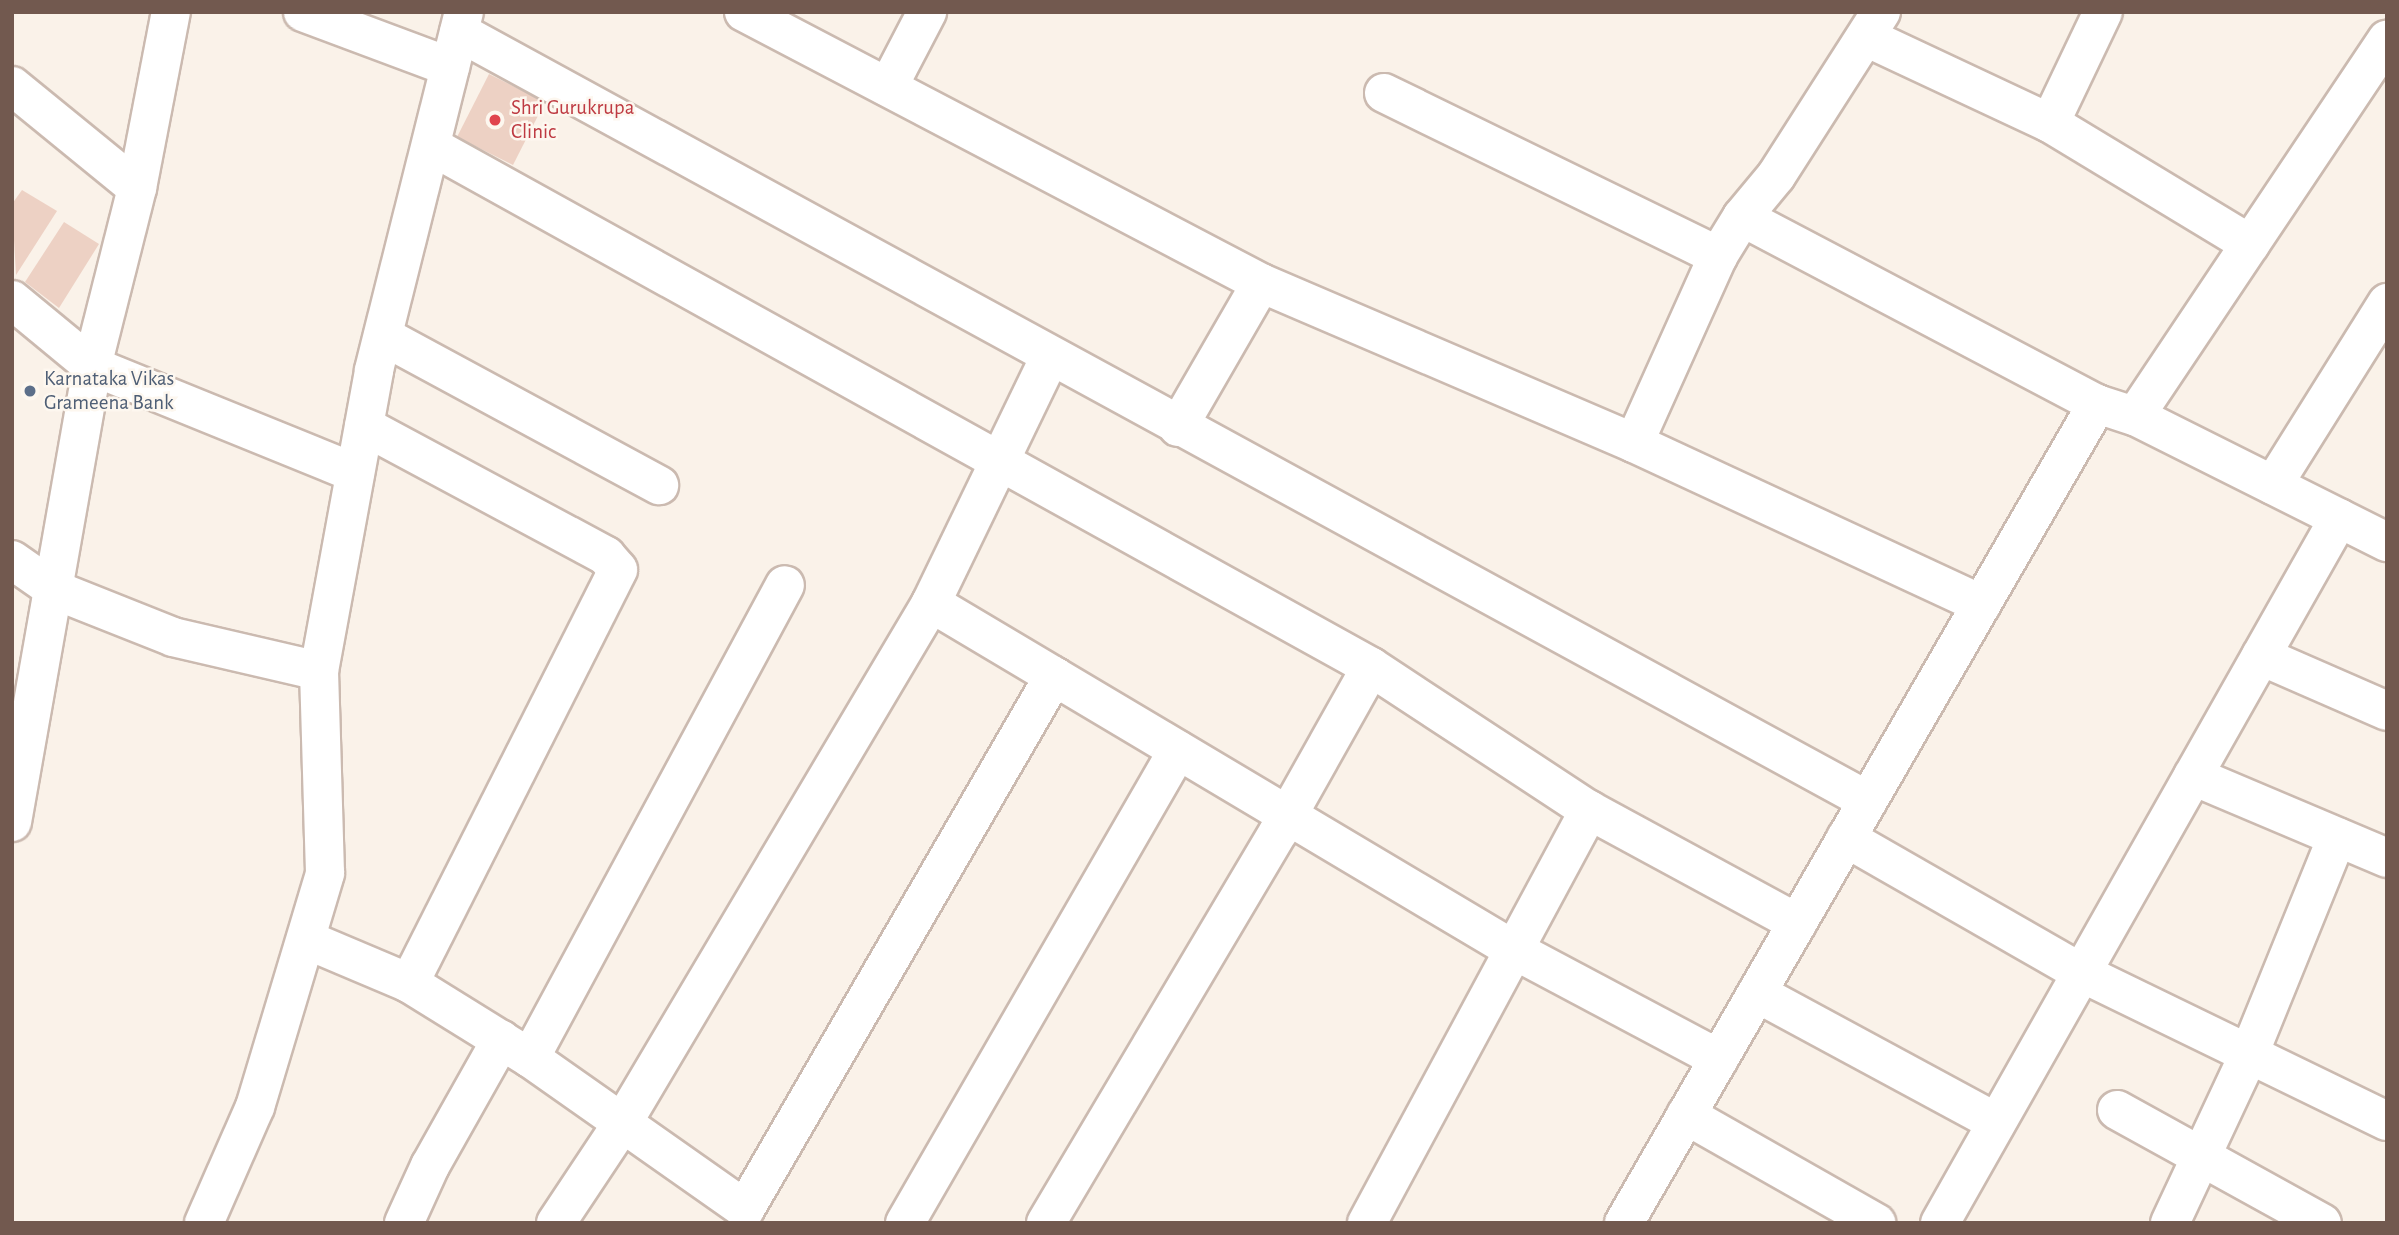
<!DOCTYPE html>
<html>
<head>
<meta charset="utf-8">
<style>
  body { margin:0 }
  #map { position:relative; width:2399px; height:1235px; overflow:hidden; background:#faf2e9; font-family:"Alegreya Sans",sans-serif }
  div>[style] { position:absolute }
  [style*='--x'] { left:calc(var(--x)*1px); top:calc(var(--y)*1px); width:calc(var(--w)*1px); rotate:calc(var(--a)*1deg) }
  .building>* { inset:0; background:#edd1c4 }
  .roads { filter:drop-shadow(2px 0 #cbbab0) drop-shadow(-2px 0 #cbbab0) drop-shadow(0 2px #cbbab0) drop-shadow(0 -2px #cbbab0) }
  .minor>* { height:38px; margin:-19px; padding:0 19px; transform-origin:19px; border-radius:19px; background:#fff }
  .dots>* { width:19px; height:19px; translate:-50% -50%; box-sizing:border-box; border:4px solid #fdf7ef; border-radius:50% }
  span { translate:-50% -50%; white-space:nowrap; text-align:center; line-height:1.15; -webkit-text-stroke:5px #fdf7ef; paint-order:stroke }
  .health-label { font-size:21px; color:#be3a42 }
  .left { translate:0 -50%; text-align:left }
  .service-label { font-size:21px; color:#4e5e75 }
  .frame { position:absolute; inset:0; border:14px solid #72594f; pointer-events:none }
</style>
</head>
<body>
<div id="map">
  <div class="building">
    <i style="clip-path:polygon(489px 74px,545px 102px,513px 165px,457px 137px)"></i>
    <i style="clip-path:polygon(22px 190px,57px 211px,16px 275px,12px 204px)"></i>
    <i style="clip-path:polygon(64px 222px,99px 244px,59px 308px,25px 282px)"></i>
  </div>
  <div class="roads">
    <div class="minor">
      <i style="--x:303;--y:12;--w:157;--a:20.5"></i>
      <i style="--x:744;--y:12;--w:584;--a:27.66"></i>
      <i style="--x:459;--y:32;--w:1605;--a:28.62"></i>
      <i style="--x:1866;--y:37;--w:203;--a:25.1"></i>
      <i style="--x:2050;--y:123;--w:234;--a:31.2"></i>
      <i style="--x:12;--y:86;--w:161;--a:39.2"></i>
      <i style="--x:888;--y:87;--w:85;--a:-62.5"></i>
      <i style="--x:1384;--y:93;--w:372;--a:26"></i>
      <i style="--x:2050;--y:123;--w:123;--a:-64.5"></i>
      <i style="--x:433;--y:147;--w:1072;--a:29"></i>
      <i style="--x:1371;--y:667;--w:261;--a:33.3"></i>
      <i style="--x:1589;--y:810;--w:237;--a:28.5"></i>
      <i style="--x:1742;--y:217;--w:53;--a:-50.3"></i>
      <i style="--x:1776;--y:176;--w:195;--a:-57.4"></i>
      <i style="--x:12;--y:300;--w:104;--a:39.5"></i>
      <i style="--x:92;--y:366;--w:284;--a:22.1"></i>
      <i style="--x:383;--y:336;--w:314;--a:28.4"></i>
      <i style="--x:2135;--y:416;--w:453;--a:-56.2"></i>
      <i style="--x:364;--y:426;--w:275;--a:28.2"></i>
      <i style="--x:606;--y:556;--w:18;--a:49"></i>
      <i style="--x:618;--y:570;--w:463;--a:116.8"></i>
      <i style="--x:1178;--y:427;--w:166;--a:-60"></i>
      <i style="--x:1261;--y:283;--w:406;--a:23.2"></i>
      <i style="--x:1634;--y:443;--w:383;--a:24.9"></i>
      <i style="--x:1634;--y:443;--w:205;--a:-65.8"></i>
      <i style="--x:1718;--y:256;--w:46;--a:-58.4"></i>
      <i style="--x:1742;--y:217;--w:401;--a:27.8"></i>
      <i style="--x:2273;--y:485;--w:215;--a:-57.9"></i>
      <i style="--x:12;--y:560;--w:52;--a:34.9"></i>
      <i style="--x:55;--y:590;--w:127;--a:21.7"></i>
      <i style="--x:173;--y:637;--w:150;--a:13.1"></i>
      <i style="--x:931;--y:603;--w:678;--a:30.76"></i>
      <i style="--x:1514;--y:950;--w:232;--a:28"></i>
      <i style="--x:2261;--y:656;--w:137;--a:23.6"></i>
      <i style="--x:2193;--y:776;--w:211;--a:22.9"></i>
      <i style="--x:12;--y:822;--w:463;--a:-80"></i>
      <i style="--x:92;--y:366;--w:184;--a:-75.8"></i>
      <i style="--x:137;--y:188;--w:179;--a:-79.1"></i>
      <i style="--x:1846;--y:838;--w:272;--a:29.8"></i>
      <i style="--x:2082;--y:973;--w:339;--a:25.9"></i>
      <i style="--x:307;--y:940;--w:111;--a:22.9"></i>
      <i style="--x:409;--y:983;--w:142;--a:31.8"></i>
      <i style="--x:530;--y:1058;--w:263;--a:35.1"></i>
      <i style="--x:745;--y:1209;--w:616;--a:-59.9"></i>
      <i style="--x:1757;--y:993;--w:272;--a:28.4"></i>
      <i style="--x:530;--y:1058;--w:537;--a:-61.67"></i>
      <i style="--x:2117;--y:1110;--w:234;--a:28.9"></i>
      <i style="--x:1686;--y:1115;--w:219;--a:29.6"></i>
      <i style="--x:204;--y:1223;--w:127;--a:-66.3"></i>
      <i style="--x:255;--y:1107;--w:244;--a:-73.3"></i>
      <i style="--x:325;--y:873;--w:202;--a:-91.7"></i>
      <i style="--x:319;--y:671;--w:306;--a:-79.6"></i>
      <i style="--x:374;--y:370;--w:369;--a:-75.9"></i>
      <i style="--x:404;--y:1223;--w:63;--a:-65.5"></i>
      <i style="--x:430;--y:1166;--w:145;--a:-60.6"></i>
      <i style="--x:556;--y:1223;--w:121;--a:-56.4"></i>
      <i style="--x:623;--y:1122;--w:604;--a:-59.31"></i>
      <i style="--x:931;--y:603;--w:273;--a:-64.2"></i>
      <i style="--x:905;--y:1223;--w:546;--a:-60.01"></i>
      <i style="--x:1046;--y:1223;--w:456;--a:-59.3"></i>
      <i style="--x:1279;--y:831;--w:188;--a:-60.7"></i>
      <i style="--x:1367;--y:1223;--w:469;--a:-61.7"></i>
      <i style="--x:1624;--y:1223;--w:946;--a:-59.99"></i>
      <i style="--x:2097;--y:404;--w:40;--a:18"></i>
      <i style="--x:2135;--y:416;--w:282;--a:26.6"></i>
      <i style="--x:1940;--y:1223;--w:810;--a:-60.49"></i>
      <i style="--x:2170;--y:1223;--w:187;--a:-64.9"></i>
      <i style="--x:2249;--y:1054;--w:234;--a:-67.9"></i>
    </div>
  </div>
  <div class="dots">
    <i style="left:495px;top:120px;background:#e0444e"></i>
    <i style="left:30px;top:391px;background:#5c6f8a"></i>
  </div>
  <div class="health-label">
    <span class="left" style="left:511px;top:120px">Shri Gurukrupa<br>Clinic</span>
  </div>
  <div class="service-label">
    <span class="left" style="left:44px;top:391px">Karnataka Vikas<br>Grameena Bank</span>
  </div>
  <div class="frame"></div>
</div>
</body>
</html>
